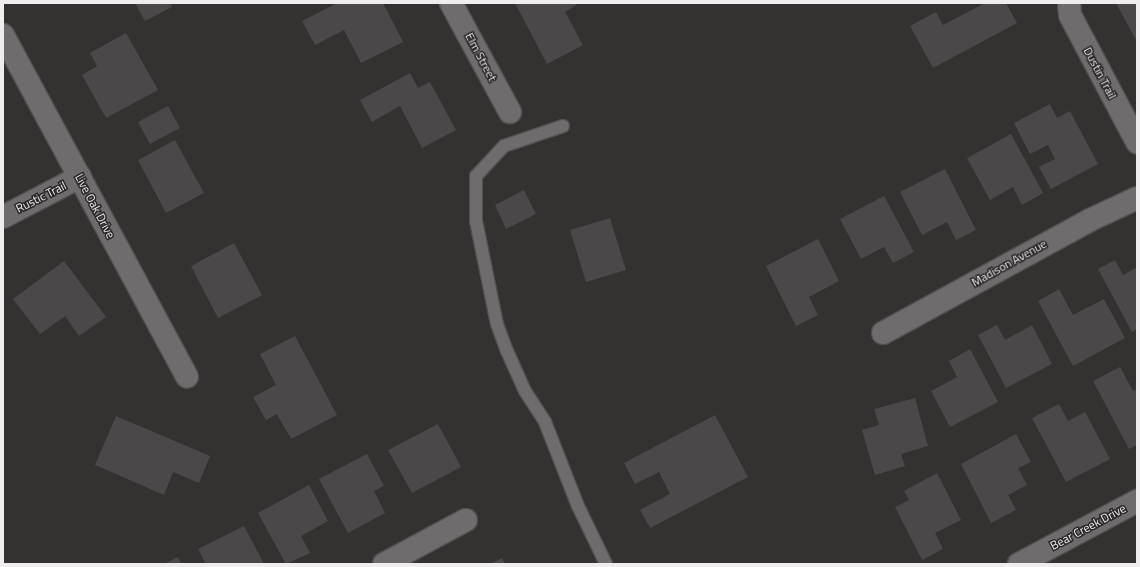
<!DOCTYPE html>
<html>
<head>
<meta charset="utf-8">
<style>
  body { margin:0 }
  #map { position:relative; width:1140px; height:567px; overflow:hidden; background:#343131; font-family:"Titillium Web",sans-serif }
  div>[style] { position:absolute }
  [style*='--x'] { left:calc(var(--x)*1px); top:calc(var(--y)*1px); width:calc(var(--w)*1px); rotate:calc(var(--a)*1deg) }
  .building>* { inset:0; background:#4b4849 }
  .roads { filter:drop-shadow(1px 0 #535050) drop-shadow(-1px 0 #535050) drop-shadow(0 1px #535050) drop-shadow(0 -1px #535050) }
  .service>* { height:12px; margin:-6px; padding:0 6px; transform-origin:6px; border-radius:6px; background:#706c6d }
  .minor>* { height:22px; margin:-11px; padding:0 11px; transform-origin:11px; border-radius:11px; background:#706c6d }
  span { translate:-50% -50%; white-space:nowrap; text-align:center; line-height:1.15; -webkit-text-stroke:3px #2a2728; paint-order:stroke }
  .street-label { font-size:12px; color:#f0edee }
  .frame { position:absolute; inset:0; border:4px solid #f0edee; pointer-events:none }
</style>
</head>
<body>
<div id="map">
  <div class="building">
    <i style="clip-path:polygon(135px 3px,170px 3px,172px 7px,145px 21px)"></i>
    <i style="clip-path:polygon(337px 3px,383px 3px,403px 42px,361px 63px,344px 30px,315px 45px,302px 21px)"></i>
    <i style="clip-path:polygon(515px 3px,575px 3px,576px 5px,565px 12px,583px 45px,547px 64px)"></i>
    <i style="clip-path:polygon(985px 3px,1006px 3px,1017px 23px,933px 68px,910px 26px,936px 12px,943px 25px)"></i>
    <i style="clip-path:polygon(1116px 3px,1137px 3px,1137px 42px)"></i>
    <i style="clip-path:polygon(126px 33px,158px 90px,106px 118px,82px 75px,97px 66px,90px 53px)"></i>
    <i style="clip-path:polygon(410px 73px,418px 88px,430px 82px,456px 130px,422px 148px,400px 106px,372px 122px,360px 100px)"></i>
    <i style="clip-path:polygon(1050px 104px,1057px 118px,1070px 111px,1098px 164px,1051px 189px,1039px 167px,1055px 159px,1048px 145px,1030px 154px,1014px 123px)"></i>
    <i style="clip-path:polygon(168px 106px,180px 128px,150px 144px,138px 122px)"></i>
    <i style="clip-path:polygon(1011px 134px,1043px 193px,1022px 205px,1013px 187px,990px 200px,967px 158px)"></i>
    <i style="clip-path:polygon(175px 140px,204px 193px,166px 213px,138px 160px)"></i>
    <i style="clip-path:polygon(945px 169px,976px 230px,956px 240px,947px 222px,922px 235px,900px 192px)"></i>
    <i style="clip-path:polygon(524px 190px,536px 214px,506px 229px,495px 205px)"></i>
    <i style="clip-path:polygon(884px 196px,914px 252px,893px 263px,884px 247px,861px 259px,840px 219px)"></i>
    <i style="clip-path:polygon(610px 218px,626px 270px,586px 282px,570px 230px)"></i>
    <i style="clip-path:polygon(818px 239px,839px 281px,809px 297px,818px 315px,796px 326px,766px 266px)"></i>
    <i style="clip-path:polygon(234px 243px,262px 295px,218px 318px,191px 266px)"></i>
    <i style="clip-path:polygon(1115px 260px,1123px 275px,1137px 267px,1137px 329px,1132px 332px,1098px 269px)"></i>
    <i style="clip-path:polygon(64px 261px,106px 317px,79px 336px,65px 316px,40px 334px,13px 299px)"></i>
    <i style="clip-path:polygon(1059px 289px,1073px 315px,1104px 299px,1125px 338px,1073px 366px,1038px 301px)"></i>
    <i style="clip-path:polygon(997px 325px,1005px 340px,1032px 325px,1052px 364px,1006px 388px,978px 335px)"></i>
    <i style="clip-path:polygon(295px 336px,337px 415px,291px 439px,277px 414px,266px 420px,253px 397px,276px 385px,260px 354px)"></i>
    <i style="clip-path:polygon(970px 349px,998px 402px,950px 427px,931px 391px,957px 377px,949px 361px)"></i>
    <i style="clip-path:polygon(1120px 367px,1133px 391px,1137px 389px,1137px 445px,1129px 449px,1093px 381px)"></i>
    <i style="clip-path:polygon(915px 398px,928px 446px,901px 454px,905px 466px,875px 475px,862px 430px,879px 425px,874px 409px)"></i>
    <i style="clip-path:polygon(1059px 404px,1068px 421px,1085px 412px,1110px 459px,1066px 482px,1032px 418px)"></i>
    <i style="clip-path:polygon(715px 415px,748px 477px,650px 528px,640px 510px,670px 494px,659px 472px,635px 484px,624px 463px)"></i>
    <i style="clip-path:polygon(116px 416px,210px 456px,199px 483px,173px 472px,164px 495px,95px 465px)"></i>
    <i style="clip-path:polygon(438px 424px,461px 467px,412px 493px,388px 450px)"></i>
    <i style="clip-path:polygon(1016px 434px,1031px 462px,1018px 468px,1027px 485px,1008px 495px,1016px 510px,991px 523px,961px 464px)"></i>
    <i style="clip-path:polygon(367px 454px,384px 486px,374px 491px,385px 513px,348px 533px,319px 479px)"></i>
    <i style="clip-path:polygon(937px 473px,961px 520px,935px 533px,943px 549px,922px 560px,895px 507px,909px 500px,904px 491px)"></i>
    <i style="clip-path:polygon(309px 485px,328px 521px,301px 536px,310px 553px,286px 564px,258px 513px)"></i>
    <i style="clip-path:polygon(244px 526px,264px 564px,206px 564px,198px 549px)"></i>
    <i style="clip-path:polygon(178px 557px,181px 564px,164px 564px)"></i>
    <i style="clip-path:polygon(502px 558px,505px 564px,490px 564px)"></i>
  </div>
  <div class="roads">
    <div class="service">
      <i style="--x:563;--y:126;--w:62;--a:161.3"></i>
      <i style="--x:504;--y:146;--w:41;--a:133"></i>
      <i style="--x:476;--y:176;--w:45;--a:90"></i>
      <i style="--x:476;--y:221;--w:105;--a:78.5"></i>
      <i style="--x:497;--y:324;--w:29;--a:70"></i>
      <i style="--x:507;--y:351;--w:44;--a:65.8"></i>
      <i style="--x:525;--y:391;--w:37;--a:57"></i>
      <i style="--x:545;--y:422;--w:90;--a:68.6"></i>
      <i style="--x:578;--y:506;--w:64;--a:64.2"></i>
    </div>
    <div class="minor">
      <i style="--x:451;--y:3;--w:124;--a:61.6"></i>
      <i style="--x:1069;--y:3;--w:12;--a:85"></i>
      <i style="--x:1070;--y:15;--w:144;--a:62.2"></i>
      <i style="--x:3;--y:35;--w:388;--a:61.7"></i>
      <i style="--x:3;--y:217;--w:87;--a:-27.5"></i>
      <i style="--x:883;--y:333;--w:236;--a:-28.6"></i>
      <i style="--x:1090;--y:220;--w:52;--a:-25.1"></i>
      <i style="--x:384;--y:564;--w:93;--a:-28.2"></i>
      <i style="--x:1019;--y:564;--w:134;--a:-28.1"></i>
    </div>
  </div>
  <div class="street-label">
    <span style="left:481px;top:57px;rotate:62deg">Elm Street</span>
    <span style="left:1100px;top:73px;rotate:62deg">Dustin Trail</span>
    <span style="left:41px;top:197px;rotate:-27deg">Rustic Trail</span>
    <span style="left:95px;top:206px;rotate:62deg">Live Oak Drive</span>
    <span style="left:1009px;top:263px;rotate:-29deg">Madison Avenue</span>
    <span style="left:1088px;top:527px;rotate:-28deg">Bear Creek Drive</span>
  </div>
  <div class="frame"></div>
</div>
</body>
</html>
